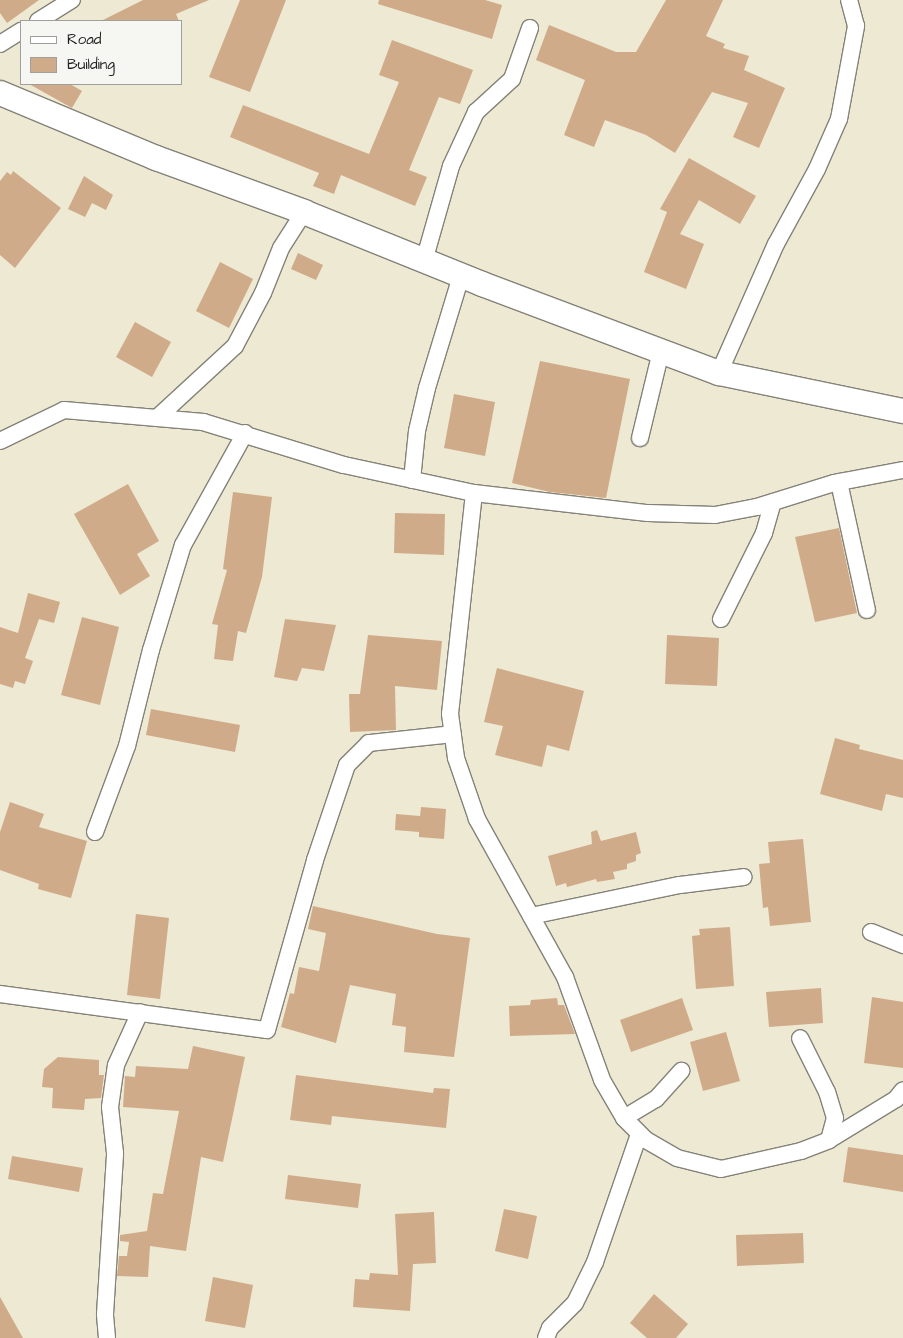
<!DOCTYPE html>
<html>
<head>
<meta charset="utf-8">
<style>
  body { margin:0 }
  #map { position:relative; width:903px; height:1338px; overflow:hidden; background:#ede9d3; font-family:"Architects Daughter",sans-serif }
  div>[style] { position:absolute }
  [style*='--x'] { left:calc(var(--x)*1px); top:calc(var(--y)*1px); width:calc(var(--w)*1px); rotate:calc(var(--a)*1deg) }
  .building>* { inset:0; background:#d0ab89 }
  .roads { filter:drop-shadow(1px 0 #848278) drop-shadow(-1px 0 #848278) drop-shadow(0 1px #848278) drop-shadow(0 -1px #848278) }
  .street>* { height:16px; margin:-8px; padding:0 8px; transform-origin:8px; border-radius:8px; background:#fff }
  .secondary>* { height:24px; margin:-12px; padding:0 12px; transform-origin:12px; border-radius:12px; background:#fff }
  span { translate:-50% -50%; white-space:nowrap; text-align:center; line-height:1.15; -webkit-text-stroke:4px #f6f6f2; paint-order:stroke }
  .legend { position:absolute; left:20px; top:20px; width:162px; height:65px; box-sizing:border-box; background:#f6f6f2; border:1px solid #9f9f9c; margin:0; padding:6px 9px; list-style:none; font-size:15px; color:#1c1c1c }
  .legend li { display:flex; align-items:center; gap:10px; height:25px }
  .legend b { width:25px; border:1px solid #9f9f9c }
</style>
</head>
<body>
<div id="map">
  <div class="building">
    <i style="clip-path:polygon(0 0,39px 0,7px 23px,0 13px)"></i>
    <i style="clip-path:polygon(143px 0,209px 0,176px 14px,179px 21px,101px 21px)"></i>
    <i style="clip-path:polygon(240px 0,286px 0,250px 92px,209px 77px)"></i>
    <i style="clip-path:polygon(379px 0,485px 0,502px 5px,492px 39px,378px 4px)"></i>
    <i style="clip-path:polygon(666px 0,723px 0,706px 36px,725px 44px,723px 48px,749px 56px,744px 70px,785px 88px,759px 148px,733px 137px,748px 103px,712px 92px,675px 153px,646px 135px,605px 120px,594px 147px,564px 135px,585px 80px,536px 60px,549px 25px,616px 52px,636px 52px)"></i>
    <i style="clip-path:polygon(392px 40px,473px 70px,460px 104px,439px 97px,409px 170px,427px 177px,415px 206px,341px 175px,334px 194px,313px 186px,319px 173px,230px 137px,243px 105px,369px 154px,399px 82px,379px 75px)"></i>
    <i style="clip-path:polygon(29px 84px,70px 84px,82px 91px,72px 108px)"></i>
    <i style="clip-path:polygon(689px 158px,756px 196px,740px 224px,699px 200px,680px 234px,704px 244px,686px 289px,644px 272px,667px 212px,660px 209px)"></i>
    <i style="clip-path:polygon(13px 171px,61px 208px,15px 268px,0 255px,0 181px,7px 172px,11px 175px)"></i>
    <i style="clip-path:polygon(84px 176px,113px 195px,106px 210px,92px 203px,85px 217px,68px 209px)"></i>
    <i style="clip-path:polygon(298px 253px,323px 265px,316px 280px,291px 269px)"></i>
    <i style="clip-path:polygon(220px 262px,253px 279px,229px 328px,196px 311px)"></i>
    <i style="clip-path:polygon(135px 322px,171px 342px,152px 377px,116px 357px)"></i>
    <i style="clip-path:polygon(540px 361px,630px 379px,606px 498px,550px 492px,512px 483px)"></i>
    <i style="clip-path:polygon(454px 394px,495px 402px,485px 456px,444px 448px)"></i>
    <i style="clip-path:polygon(128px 484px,159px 541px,137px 554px,150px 576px,120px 595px,74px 514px)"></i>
    <i style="clip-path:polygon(233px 492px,272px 497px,262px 577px,246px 633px,238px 631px,233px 661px,214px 659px,218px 625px,212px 624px,227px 570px,223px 569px)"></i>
    <i style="clip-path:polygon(395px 513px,445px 514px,444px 555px,394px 553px)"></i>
    <i style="clip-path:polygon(839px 528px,857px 613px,815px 622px,795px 537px)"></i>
    <i style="clip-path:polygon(28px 593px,60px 602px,54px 623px,39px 619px,25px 658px,33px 661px,25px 684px,15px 681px,13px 688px,0 684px,0 627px,18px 633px)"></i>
    <i style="clip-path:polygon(82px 617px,119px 627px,100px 705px,61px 695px)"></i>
    <i style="clip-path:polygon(285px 619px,336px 625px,324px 671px,302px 668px,297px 681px,274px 677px)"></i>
    <i style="clip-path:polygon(368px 635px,442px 641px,437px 690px,395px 686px,396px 730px,350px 732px,349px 694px,360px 694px)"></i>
    <i style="clip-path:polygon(667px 635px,719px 638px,717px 686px,665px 684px)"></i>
    <i style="clip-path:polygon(497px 668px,584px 691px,569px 751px,547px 745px,542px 767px,495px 755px,503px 726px,484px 722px)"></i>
    <i style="clip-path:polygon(151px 709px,240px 725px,235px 752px,146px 735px)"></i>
    <i style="clip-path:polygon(835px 738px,860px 745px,859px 749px,903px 760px,903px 798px,886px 794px,882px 811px,820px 794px)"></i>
    <i style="clip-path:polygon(10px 802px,44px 814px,39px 827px,87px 841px,71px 898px,38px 889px,39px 884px,0 870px,0 832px)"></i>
    <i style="clip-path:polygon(421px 807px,446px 809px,444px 839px,419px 837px,419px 832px,395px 830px,396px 814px,420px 816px)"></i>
    <i style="clip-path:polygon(597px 830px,601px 841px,636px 832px,641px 853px,636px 855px,636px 861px,627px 864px,627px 869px,613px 872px,615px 879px,597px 882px,596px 879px,567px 887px,566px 883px,556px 886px,548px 856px,592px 844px,591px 832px)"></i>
    <i style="clip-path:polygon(803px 839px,811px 922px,770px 926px,768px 907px,763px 908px,759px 864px,770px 863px,768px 842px)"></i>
    <i style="clip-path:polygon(313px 906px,437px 934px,470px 938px,454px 1057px,404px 1052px,406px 1027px,392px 1025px,396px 994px,350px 985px,336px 1043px,281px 1027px,290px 993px,294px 994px,299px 967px,319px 971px,326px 933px,308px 929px)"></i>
    <i style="clip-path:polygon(136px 914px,169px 918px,160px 999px,127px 995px)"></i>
    <i style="clip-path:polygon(730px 927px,734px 986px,696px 989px,692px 936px,700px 935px,699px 929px)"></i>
    <i style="clip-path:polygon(821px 988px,823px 1023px,769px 1027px,766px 992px)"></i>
    <i style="clip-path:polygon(872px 997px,903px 1002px,903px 1068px,864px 1063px)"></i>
    <i style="clip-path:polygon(557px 998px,558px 1005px,564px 1005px,575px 1034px,510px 1036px,509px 1006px,530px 1005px,531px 1000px)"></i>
    <i style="clip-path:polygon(682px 998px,693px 1030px,631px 1052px,620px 1020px)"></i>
    <i style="clip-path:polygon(726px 1032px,740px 1081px,703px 1091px,690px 1042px)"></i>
    <i style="clip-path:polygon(193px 1046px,245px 1057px,223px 1162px,201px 1157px,186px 1251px,150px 1246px,148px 1277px,117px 1276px,119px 1256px,127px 1256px,129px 1242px,120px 1241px,120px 1235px,147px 1231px,153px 1193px,163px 1194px,179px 1111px,123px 1107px,125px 1076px,135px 1077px,136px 1066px,188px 1069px)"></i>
    <i style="clip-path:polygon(58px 1057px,99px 1060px,99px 1075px,104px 1075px,101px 1098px,85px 1099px,84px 1110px,52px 1108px,53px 1088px,42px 1087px,44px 1069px)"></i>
    <i style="clip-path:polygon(296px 1075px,433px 1093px,434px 1088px,450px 1089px,446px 1128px,332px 1116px,331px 1125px,290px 1120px)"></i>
    <i style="clip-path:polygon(848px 1147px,903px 1155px,903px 1192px,843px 1182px)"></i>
    <i style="clip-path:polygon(12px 1156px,83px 1168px,79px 1192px,8px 1179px)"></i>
    <i style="clip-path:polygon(288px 1175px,361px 1184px,358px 1208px,285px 1199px)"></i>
    <i style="clip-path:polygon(504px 1209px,537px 1216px,528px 1259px,495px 1251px)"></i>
    <i style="clip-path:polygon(434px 1212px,436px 1263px,413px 1264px,410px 1311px,353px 1307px,355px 1279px,369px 1280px,370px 1273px,398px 1275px,395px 1214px)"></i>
    <i style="clip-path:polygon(803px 1233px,804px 1263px,737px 1266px,736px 1235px)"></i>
    <i style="clip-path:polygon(213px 1277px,253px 1285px,245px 1328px,205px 1321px)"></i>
    <i style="clip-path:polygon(654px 1294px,688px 1324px,676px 1338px,647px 1338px,630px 1323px)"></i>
    <i style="clip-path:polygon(0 1297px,23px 1338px,0 1338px)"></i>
  </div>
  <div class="roads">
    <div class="street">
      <i style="--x:38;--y:21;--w:40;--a:-32"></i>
      <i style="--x:0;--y:44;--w:25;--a:-32"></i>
      <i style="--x:424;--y:261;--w:99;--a:-74.1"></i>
      <i style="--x:451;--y:166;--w:60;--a:-65.2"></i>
      <i style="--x:476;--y:112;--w:49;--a:-42.5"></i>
      <i style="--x:512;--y:79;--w:54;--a:-70.6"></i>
      <i style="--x:719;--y:373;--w:141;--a:-66.2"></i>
      <i style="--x:776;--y:244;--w:85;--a:-61.3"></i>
      <i style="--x:817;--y:169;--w:55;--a:-66.3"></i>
      <i style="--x:839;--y:119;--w:95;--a:-79.6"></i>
      <i style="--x:856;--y:26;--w:27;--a:-105"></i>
      <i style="--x:157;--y:418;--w:106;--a:-42.7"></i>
      <i style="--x:235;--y:346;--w:60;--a:-62.2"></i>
      <i style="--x:263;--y:293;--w:48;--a:-68.2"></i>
      <i style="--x:281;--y:248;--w:43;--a:-57.4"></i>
      <i style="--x:640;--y:438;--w:89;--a:-76.4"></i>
      <i style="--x:0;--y:441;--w:71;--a:-25.8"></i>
      <i style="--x:64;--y:410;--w:140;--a:4.9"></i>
      <i style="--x:203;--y:422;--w:147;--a:17"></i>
      <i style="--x:344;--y:465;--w:133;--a:12.2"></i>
      <i style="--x:474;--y:493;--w:175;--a:6.6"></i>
      <i style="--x:648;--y:513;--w:67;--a:1.7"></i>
      <i style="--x:715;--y:515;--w:43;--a:-10.8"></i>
      <i style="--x:757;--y:507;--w:81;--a:-17.3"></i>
      <i style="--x:834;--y:483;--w:70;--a:-10.7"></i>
      <i style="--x:412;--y:480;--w:49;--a:-84.2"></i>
      <i style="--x:417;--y:431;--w:44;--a:-76.9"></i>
      <i style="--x:427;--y:388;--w:117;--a:-73.1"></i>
      <i style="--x:839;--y:482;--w:131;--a:77.7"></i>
      <i style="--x:474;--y:493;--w:222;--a:96.2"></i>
      <i style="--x:450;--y:714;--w:44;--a:82.2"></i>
      <i style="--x:456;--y:758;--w:65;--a:71"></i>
      <i style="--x:477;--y:819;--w:181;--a:60.9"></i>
      <i style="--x:565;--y:977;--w:109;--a:70.2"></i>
      <i style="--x:602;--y:1080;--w:44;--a:59.9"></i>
      <i style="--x:624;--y:1118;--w:31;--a:45"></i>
      <i style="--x:646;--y:1140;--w:36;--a:30"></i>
      <i style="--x:677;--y:1158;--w:45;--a:14"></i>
      <i style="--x:721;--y:1169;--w:82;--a:-12.7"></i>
      <i style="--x:801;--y:1151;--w:30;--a:-21"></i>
      <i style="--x:829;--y:1140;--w:23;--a:-75"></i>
      <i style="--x:835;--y:1118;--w:27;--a:-107"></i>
      <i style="--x:827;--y:1092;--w:60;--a:-116.6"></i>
      <i style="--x:721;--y:619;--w:96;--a:-63.4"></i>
      <i style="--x:764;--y:533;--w:32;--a:-74"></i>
      <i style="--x:95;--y:832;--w:92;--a:-69.6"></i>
      <i style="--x:127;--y:746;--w:99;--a:-76"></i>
      <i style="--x:151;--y:650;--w:110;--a:-73.1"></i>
      <i style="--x:183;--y:545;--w:128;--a:-61"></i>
      <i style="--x:531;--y:916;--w:152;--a:-11.8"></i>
      <i style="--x:680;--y:885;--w:64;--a:-7.1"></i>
      <i style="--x:871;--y:932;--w:35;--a:22"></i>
      <i style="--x:0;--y:994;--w:269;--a:7.7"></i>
      <i style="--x:267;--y:1030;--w:177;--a:-74.2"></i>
      <i style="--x:315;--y:860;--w:100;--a:-71.4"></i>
      <i style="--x:347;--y:765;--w:31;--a:-45"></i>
      <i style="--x:369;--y:743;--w:84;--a:-6.1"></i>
      <i style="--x:624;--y:1118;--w:37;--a:-31"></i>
      <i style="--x:656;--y:1099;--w:38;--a:-48"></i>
      <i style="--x:829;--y:1140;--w:79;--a:-31.5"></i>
      <i style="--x:896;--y:1099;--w:11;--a:-52"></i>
      <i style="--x:107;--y:1338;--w:24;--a:-95"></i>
      <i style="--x:105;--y:1314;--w:161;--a:-86.4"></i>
      <i style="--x:115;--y:1153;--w:46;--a:-96.2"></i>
      <i style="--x:110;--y:1107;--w:42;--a:-81.9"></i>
      <i style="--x:116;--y:1065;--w:58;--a:-65.6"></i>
      <i style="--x:546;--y:1338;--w:11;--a:-68"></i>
      <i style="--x:550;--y:1328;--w:35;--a:-45"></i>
      <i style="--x:575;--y:1303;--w:46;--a:-64"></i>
      <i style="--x:595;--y:1262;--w:135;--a:-71"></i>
    </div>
    <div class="secondary">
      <i style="--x:0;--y:93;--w:169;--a:22.6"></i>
      <i style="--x:156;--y:158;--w:158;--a:20"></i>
      <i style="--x:304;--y:212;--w:192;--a:22"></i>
      <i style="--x:482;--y:284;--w:253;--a:20.6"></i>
      <i style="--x:719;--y:373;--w:188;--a:11.7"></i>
    </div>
  </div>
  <ul class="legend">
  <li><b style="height:6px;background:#fff"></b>Road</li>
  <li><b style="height:14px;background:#d0ab89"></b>Building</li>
  </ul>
</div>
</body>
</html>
